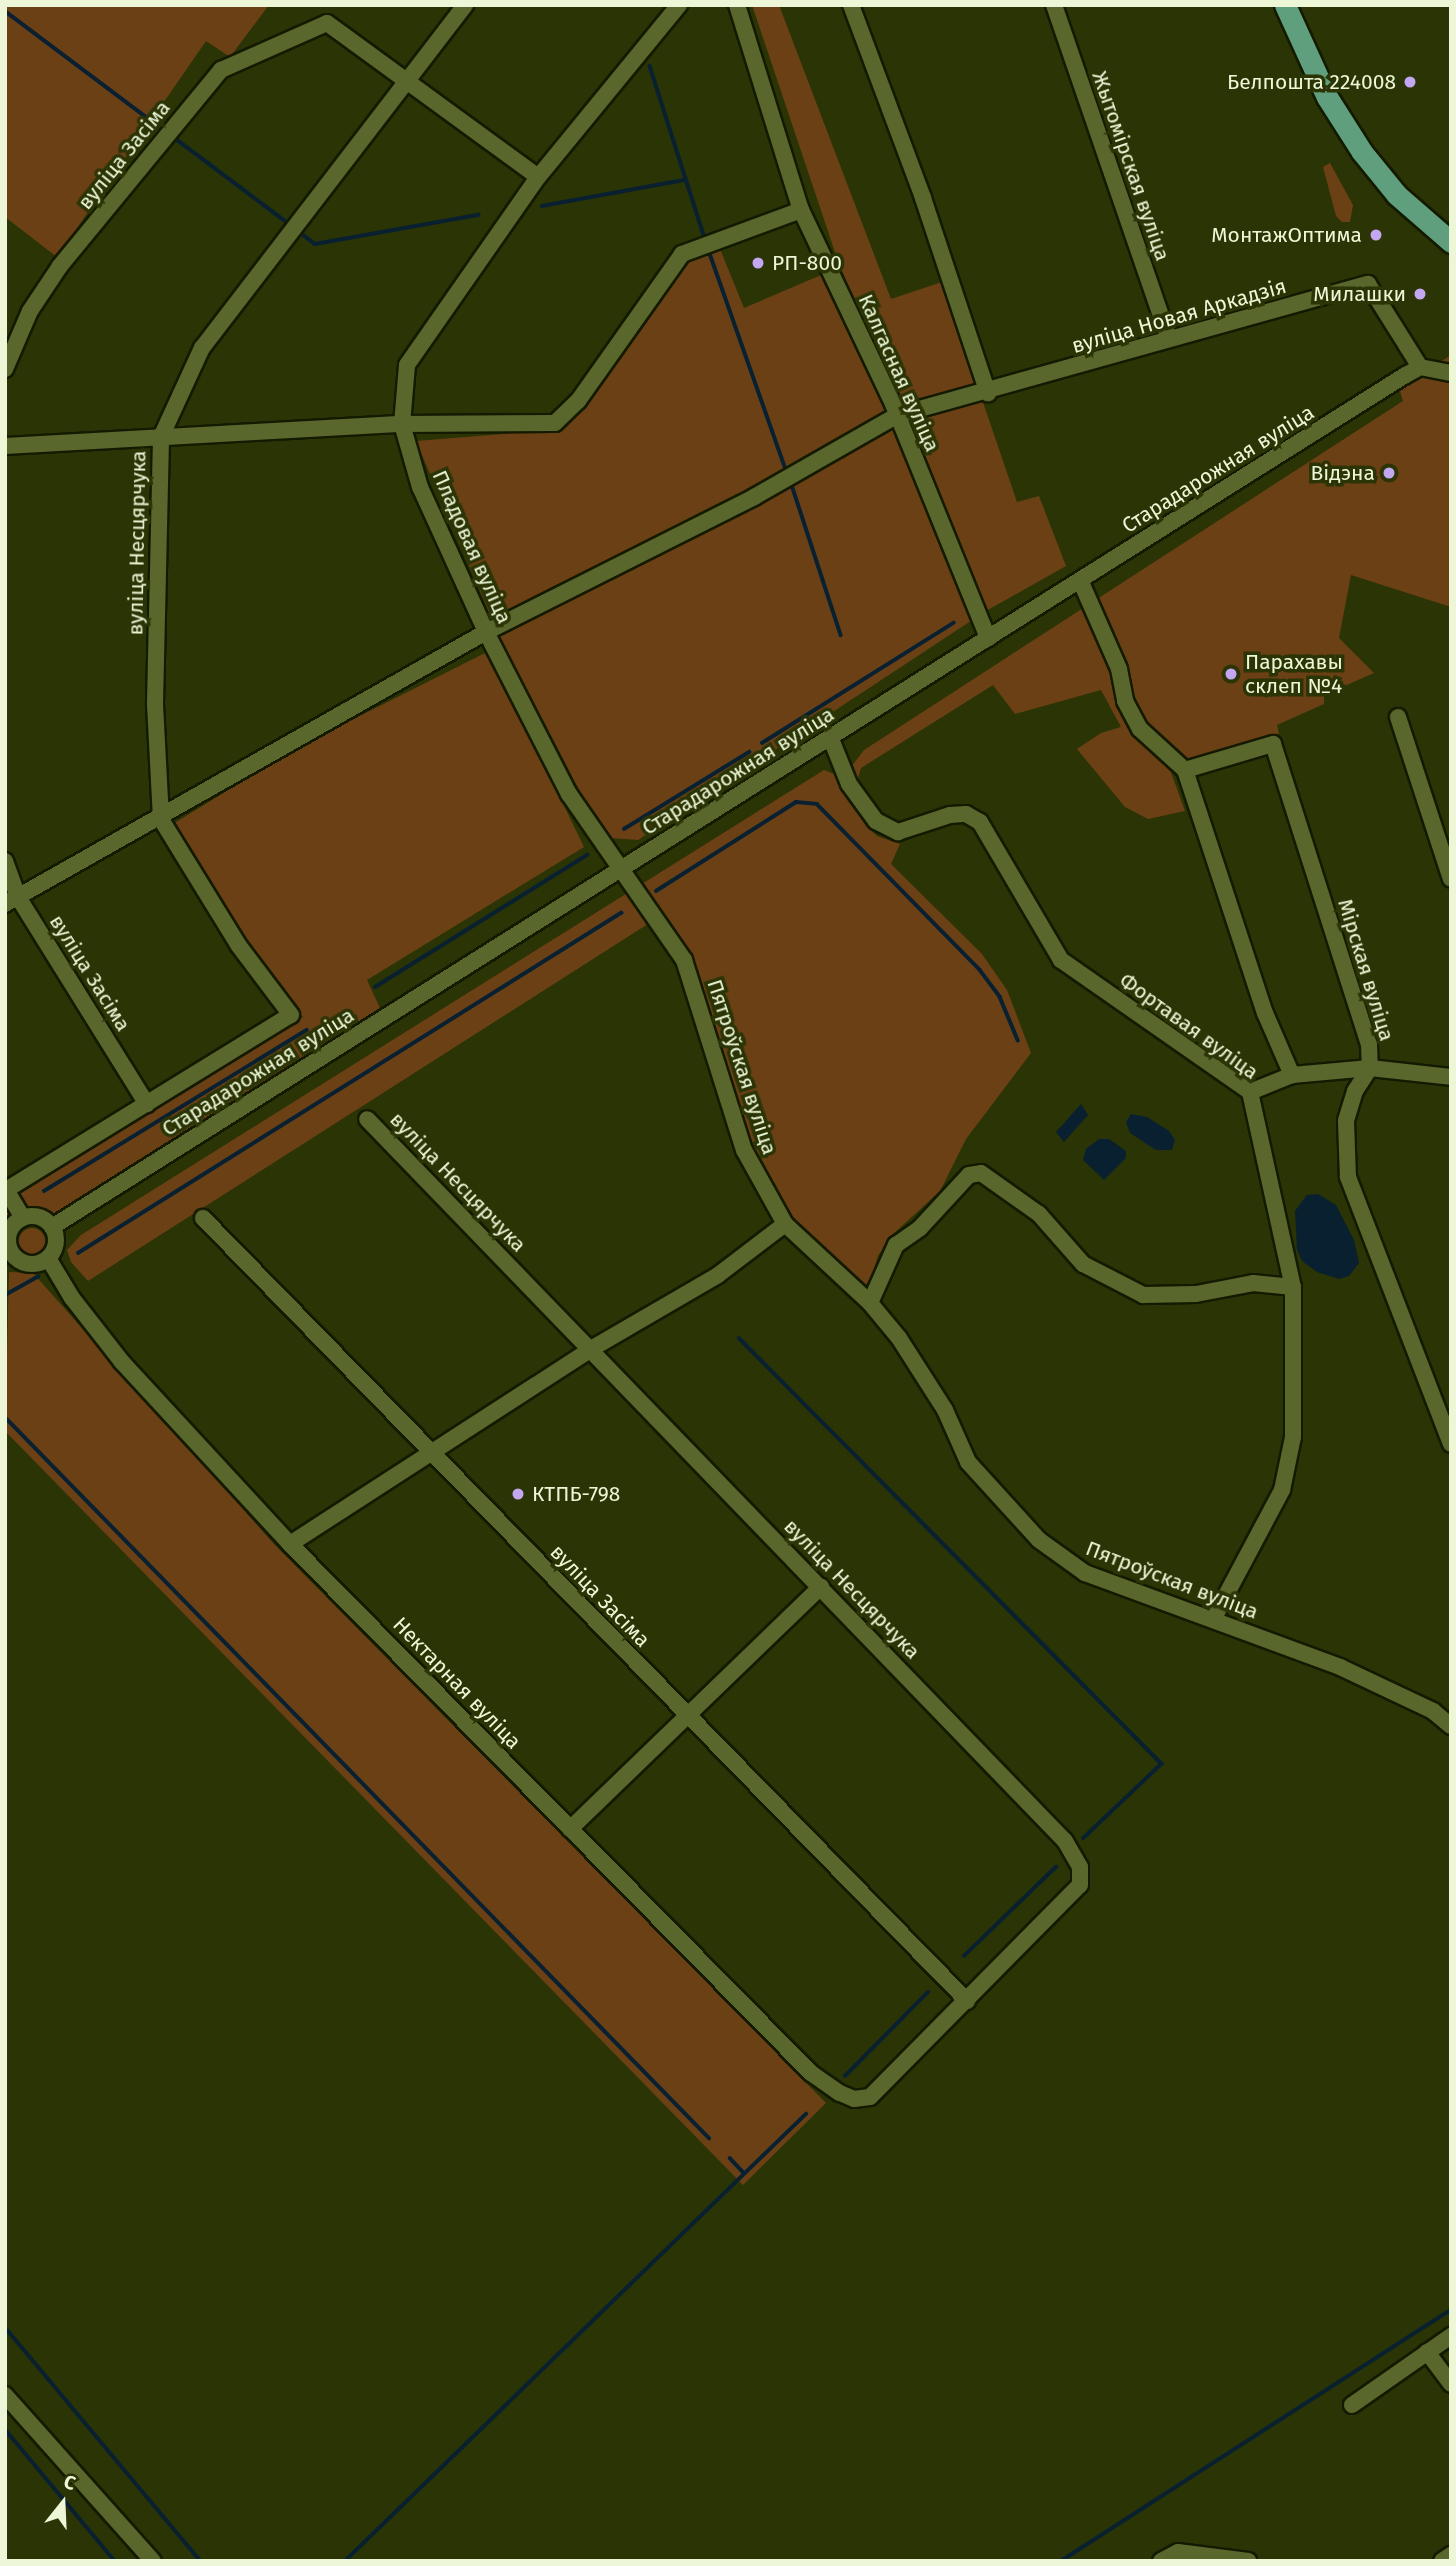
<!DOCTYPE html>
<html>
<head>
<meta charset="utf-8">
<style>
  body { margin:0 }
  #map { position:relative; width:1456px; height:2566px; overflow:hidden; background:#2a3405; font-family:"Fira Sans",sans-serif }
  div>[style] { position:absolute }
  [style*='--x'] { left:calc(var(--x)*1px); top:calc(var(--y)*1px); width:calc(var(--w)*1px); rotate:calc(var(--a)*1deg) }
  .green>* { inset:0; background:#6c4015 }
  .round { border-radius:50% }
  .water>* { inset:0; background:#082030 }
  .stream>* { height:3.5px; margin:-1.75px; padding:0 1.75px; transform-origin:1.75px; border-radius:1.75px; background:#082030 }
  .roads { filter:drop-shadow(2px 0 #141a00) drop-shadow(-2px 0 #141a00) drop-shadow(0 2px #141a00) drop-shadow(0 -2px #141a00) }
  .minor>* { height:16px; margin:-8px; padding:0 8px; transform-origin:8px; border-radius:8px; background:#59672c }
  .minor>.ring { margin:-8px; padding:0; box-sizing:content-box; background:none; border:16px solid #59672c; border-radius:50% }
  .major>* { height:21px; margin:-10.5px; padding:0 10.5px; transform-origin:10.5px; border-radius:10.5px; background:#5f9f7d }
  .dots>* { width:19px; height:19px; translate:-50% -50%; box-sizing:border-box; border:4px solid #2a3405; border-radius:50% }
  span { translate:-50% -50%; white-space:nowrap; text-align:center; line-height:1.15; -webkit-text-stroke:7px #2a3405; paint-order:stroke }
  .poi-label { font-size:21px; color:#edf7d7 }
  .right { translate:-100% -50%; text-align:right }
  .left { translate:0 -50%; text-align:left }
  .street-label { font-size:21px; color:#edf7d7 }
  .frame { position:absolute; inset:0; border:7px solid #edf7d7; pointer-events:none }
  .north { position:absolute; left:28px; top:2468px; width:70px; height:70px; -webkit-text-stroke:5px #2a3405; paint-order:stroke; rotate:18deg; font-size:19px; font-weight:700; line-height:28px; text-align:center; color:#edf7d7 }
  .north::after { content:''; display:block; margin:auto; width:24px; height:32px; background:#edf7d7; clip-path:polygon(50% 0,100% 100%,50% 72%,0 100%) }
</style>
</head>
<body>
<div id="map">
  <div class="green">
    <i style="clip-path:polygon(5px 5px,269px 5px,230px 57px,206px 41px,57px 257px,5px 217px)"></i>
    <i style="clip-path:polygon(752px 5px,779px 5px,891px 299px,942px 282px,1017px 502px,1039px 496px,1066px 566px,986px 611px,638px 840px,611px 838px,587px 805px,501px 641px,416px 441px,564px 429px,689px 262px,720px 249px,744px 308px,840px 267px)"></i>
    <i style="clip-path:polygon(1330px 163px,1353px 205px,1350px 222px,1342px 222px,1336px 216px,1323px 167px)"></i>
    <i style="clip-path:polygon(1451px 355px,1451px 607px,1351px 575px,1339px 638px,1374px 673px,1324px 695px,1324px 704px,1277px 725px,1279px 734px,1187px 763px,1167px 761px,1185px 811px,1148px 819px,1125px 807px,1077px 749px,1101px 733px,1121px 727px,1101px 690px,1015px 714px,993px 685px,861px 768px,857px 782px,851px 767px,864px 750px,1403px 401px,1399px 388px)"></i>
    <i style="clip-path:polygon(489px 651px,584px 847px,367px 980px,380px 1008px,52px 1216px,32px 1211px,8px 1223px,5px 1231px,5px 1196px,303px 1017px,278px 990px,173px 824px,300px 746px)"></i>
    <i style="clip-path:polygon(824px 770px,834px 774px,866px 826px,877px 836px,900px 844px,891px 864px,982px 954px,1007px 990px,1031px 1053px,966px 1139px,940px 1191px,891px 1236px,878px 1256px,870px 1282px,864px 1285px,809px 1243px,775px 1201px,750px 1154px,709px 1008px,691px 963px,662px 915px,88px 1281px,71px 1262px,67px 1250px,81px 1235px)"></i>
    <i class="round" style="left:19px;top:1228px;width:26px;height:26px"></i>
    <i style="clip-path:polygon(9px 1272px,33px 1273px,274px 1544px,826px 2103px,743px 2185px,5px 1431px)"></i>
  </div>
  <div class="water">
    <i style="clip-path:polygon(1081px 1104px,1088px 1115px,1064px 1142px,1056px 1132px)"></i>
    <i style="clip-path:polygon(1131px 1114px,1147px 1117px,1169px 1131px,1175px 1140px,1172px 1150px,1156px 1150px,1130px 1133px,1126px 1122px)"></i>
    <i style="clip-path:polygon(1099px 1139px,1109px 1139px,1126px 1151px,1126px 1158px,1104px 1180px,1083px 1160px,1086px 1149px)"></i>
    <i style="clip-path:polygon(1318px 1194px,1336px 1205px,1354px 1240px,1359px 1263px,1349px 1276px,1339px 1279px,1317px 1272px,1302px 1261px,1297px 1250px,1295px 1211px,1307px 1195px)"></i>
  </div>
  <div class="stream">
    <i style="--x:5;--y:11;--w:201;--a:36.9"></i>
    <i style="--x:650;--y:66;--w:184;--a:72.3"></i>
    <i style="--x:172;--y:136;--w:146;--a:36.9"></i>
    <i style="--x:542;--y:206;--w:144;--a:-10.4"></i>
    <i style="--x:298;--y:231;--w:21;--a:37"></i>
    <i style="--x:315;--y:244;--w:166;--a:-10.1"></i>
    <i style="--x:708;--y:248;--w:238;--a:70.6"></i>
    <i style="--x:791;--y:482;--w:161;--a:71.9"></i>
    <i style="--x:762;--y:743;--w:226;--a:-32.1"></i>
    <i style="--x:624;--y:829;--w:147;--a:-31.6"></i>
    <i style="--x:656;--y:891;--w:166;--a:-32.4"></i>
    <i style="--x:796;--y:802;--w:21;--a:5"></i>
    <i style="--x:817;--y:804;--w:233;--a:45.5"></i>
    <i style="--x:980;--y:970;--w:34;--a:53"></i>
    <i style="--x:1000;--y:997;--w:47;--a:67.3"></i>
    <i style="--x:375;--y:987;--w:250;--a:-31.9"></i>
    <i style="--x:44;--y:1191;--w:308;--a:-31.5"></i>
    <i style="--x:78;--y:1253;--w:641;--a:-32.05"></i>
    <i style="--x:5;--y:1295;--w:38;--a:-29"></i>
    <i style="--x:739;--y:1338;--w:600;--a:45.2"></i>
    <i style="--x:1162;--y:1764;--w:108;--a:136.5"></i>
    <i style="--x:5;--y:1417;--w:1008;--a:45.68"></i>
    <i style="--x:964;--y:1956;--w:128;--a:-44.1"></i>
    <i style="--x:845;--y:2076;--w:118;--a:-45.3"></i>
    <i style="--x:730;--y:2158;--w:21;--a:47"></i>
    <i style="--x:5;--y:2327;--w:305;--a:50.1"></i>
    <i style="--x:5;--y:2429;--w:172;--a:50.2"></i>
    <i style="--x:345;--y:2561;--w:642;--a:-44.12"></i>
    <i style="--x:1061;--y:2561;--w:464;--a:-32.8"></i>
  </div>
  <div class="roads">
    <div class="minor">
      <i style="--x:679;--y:5;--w:222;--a:129.3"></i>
      <i style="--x:538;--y:177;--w:229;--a:124.9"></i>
      <i style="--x:407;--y:365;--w:59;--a:94.8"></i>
      <i style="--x:402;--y:424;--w:66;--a:74.1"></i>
      <i style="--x:420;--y:487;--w:159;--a:65.5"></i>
      <i style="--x:486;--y:632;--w:182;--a:62.9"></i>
      <i style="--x:569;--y:794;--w:202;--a:55.3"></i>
      <i style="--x:684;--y:960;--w:199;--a:72.5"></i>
      <i style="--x:744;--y:1150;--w:85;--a:61"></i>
      <i style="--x:785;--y:1224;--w:116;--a:42.9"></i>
      <i style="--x:870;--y:1303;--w:45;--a:50.4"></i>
      <i style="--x:899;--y:1338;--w:85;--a:57.4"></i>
      <i style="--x:945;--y:1410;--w:57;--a:66.1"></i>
      <i style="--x:968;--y:1462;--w:105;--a:47.7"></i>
      <i style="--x:1039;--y:1540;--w:57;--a:35.7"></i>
      <i style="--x:1085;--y:1573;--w:272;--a:20.2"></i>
      <i style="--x:1340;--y:1667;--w:103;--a:25.3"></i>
      <i style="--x:1433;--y:1711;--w:23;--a:40"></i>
      <i style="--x:737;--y:5;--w:215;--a:72.7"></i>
      <i style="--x:801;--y:210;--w:215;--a:64.6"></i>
      <i style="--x:893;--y:404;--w:253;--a:67.9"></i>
      <i style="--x:851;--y:5;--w:206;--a:69.5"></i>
      <i style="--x:923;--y:198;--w:206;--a:71.6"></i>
      <i style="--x:1054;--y:5;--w:353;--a:71"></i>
      <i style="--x:5;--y:369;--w:63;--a:-66.7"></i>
      <i style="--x:30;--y:311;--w:54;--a:-56.3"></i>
      <i style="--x:60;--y:266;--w:254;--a:-50.6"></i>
      <i style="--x:221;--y:70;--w:116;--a:-23.9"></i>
      <i style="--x:327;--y:23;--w:261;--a:36.1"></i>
      <i style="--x:5;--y:446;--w:398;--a:-3.2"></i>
      <i style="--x:402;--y:424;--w:153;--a:-0.4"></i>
      <i style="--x:555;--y:423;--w:32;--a:-44"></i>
      <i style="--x:578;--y:401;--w:180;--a:-54.7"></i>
      <i style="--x:682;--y:254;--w:127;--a:-20.3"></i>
      <i style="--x:1080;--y:580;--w:97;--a:66.3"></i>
      <i style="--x:1119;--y:669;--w:33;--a:79"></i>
      <i style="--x:1125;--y:701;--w:32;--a:62"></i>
      <i style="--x:1140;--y:729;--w:61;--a:42.3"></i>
      <i style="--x:1185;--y:770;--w:256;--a:71.8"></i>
      <i style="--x:1265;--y:1013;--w:68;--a:66.5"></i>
      <i style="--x:1398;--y:717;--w:170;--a:71.9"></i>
      <i style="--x:831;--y:739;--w:48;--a:68.2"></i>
      <i style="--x:849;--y:784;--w:46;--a:53.9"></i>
      <i style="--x:876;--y:821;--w:25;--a:27"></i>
      <i style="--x:898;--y:832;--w:55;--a:-18.1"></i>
      <i style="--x:950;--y:815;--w:16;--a:-4"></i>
      <i style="--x:966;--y:814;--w:16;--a:30"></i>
      <i style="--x:980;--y:822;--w:160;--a:59.6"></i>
      <i style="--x:1061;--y:960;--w:231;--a:34.9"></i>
      <i style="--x:1250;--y:1092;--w:200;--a:77.6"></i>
      <i style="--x:1293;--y:1287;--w:150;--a:90"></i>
      <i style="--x:1293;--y:1437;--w:54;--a:101.7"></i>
      <i style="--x:1282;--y:1490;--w:145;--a:118"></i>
      <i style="--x:1185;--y:770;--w:92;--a:-16.5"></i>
      <i style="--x:1273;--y:744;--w:315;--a:72.3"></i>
      <i style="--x:1369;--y:1044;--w:24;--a:88"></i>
      <i style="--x:1370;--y:1068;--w:27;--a:123"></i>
      <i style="--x:1355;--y:1091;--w:31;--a:107"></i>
      <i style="--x:1346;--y:1121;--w:56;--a:88"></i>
      <i style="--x:1348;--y:1177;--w:286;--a:68.9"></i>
      <i style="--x:5;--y:861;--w:38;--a:70"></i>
      <i style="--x:18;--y:897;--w:244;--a:58.1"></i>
      <i style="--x:5;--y:904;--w:553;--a:-29.49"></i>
      <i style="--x:486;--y:632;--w:300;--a:-26.7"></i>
      <i style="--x:754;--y:497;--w:166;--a:-29.7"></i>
      <i style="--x:898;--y:415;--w:488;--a:-15.6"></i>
      <i style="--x:1368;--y:284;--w:98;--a:57.9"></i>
      <i style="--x:1250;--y:1092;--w:45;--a:-22"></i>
      <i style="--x:1292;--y:1075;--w:78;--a:-5.1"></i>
      <i style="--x:1370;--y:1068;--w:81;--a:6.3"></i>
      <i style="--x:5;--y:1188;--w:35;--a:59"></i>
      <i style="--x:6;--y:1190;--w:334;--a:-31.6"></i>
      <i style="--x:291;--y:1015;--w:86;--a:-127"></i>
      <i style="--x:239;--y:946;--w:149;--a:-121.6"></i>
      <i style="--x:161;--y:819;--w:116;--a:-93"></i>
      <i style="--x:155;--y:703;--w:266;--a:-88.7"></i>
      <i style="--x:161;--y:437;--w:98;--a:-65.3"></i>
      <i style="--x:202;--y:348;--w:432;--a:-52.5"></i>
      <i class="ring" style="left:8px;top:1216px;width:32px;height:32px"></i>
      <i style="--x:203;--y:1218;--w:1094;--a:45.7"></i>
      <i style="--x:52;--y:1227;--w:1598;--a:-32.19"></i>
      <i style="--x:1404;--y:376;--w:18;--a:-29"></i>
      <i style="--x:1420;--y:367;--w:32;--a:11"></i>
      <i style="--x:48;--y:1258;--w:47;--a:59"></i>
      <i style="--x:72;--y:1298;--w:81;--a:52"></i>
      <i style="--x:122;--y:1362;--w:248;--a:47.3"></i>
      <i style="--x:290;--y:1544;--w:742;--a:45.44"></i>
      <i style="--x:811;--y:2073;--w:35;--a:35"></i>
      <i style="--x:840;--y:2093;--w:15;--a:23"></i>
      <i style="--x:854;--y:2099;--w:16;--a:-7"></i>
      <i style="--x:870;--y:2097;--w:298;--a:-45.3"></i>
      <i style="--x:1080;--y:1885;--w:18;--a:-90"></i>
      <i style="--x:1080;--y:1867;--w:30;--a:-120"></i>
      <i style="--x:1065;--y:1841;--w:1004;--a:-134.03"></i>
      <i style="--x:870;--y:1303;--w:64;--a:-65.9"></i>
      <i style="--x:896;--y:1245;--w:29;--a:-35"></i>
      <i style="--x:920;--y:1228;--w:72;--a:-47.2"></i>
      <i style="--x:969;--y:1175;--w:12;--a:-9"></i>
      <i style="--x:981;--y:1173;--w:71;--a:35.3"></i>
      <i style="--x:1039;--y:1214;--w:67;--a:48.7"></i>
      <i style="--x:1083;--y:1264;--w:68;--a:27.3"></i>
      <i style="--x:1143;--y:1295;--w:53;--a:-1.1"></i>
      <i style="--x:1196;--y:1294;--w:58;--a:-10.9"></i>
      <i style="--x:1253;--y:1283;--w:40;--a:5.7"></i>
      <i style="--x:290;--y:1544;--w:359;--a:-32.9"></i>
      <i style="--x:591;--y:1349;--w:147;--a:-30.2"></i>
      <i style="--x:718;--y:1275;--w:84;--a:-37.3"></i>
      <i style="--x:570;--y:1829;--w:349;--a:-44"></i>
      <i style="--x:1427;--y:2352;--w:40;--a:53"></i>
      <i style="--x:5;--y:2395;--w:222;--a:48.3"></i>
      <i style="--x:1352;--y:2405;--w:121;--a:-34.9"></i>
      <i style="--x:1161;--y:2561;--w:19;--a:-28"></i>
      <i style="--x:1178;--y:2552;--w:71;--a:7.3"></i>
      <i style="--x:1442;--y:2561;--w:11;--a:-34"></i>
    </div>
    <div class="major">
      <i style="--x:1285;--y:5;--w:101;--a:65.5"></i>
      <i style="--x:1327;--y:97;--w:65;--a:57.5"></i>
      <i style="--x:1362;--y:152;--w:55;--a:50.9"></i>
      <i style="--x:1397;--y:195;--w:72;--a:41"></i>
    </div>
  </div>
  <div class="dots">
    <i style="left:1410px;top:82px;background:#c3a7f2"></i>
    <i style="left:1376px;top:235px;background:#c3a7f2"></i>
    <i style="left:758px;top:263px;background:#c3a7f2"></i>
    <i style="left:1420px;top:294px;background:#c3a7f2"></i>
    <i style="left:1389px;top:473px;background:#c3a7f2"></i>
    <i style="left:1231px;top:674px;background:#c3a7f2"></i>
    <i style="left:518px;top:1494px;background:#c3a7f2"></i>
  </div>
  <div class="poi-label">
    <span class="right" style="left:1396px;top:82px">Белпошта 224008</span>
    <span class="right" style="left:1362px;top:235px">МонтажОптима</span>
    <span class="left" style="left:772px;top:263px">РП-800</span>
    <span class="right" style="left:1406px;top:294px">Милашки</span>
    <span class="right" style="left:1375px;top:473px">Відэна</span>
    <span class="left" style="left:1245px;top:674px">Парахавы<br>склеп №4</span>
    <span class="left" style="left:532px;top:1494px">КТПБ-798</span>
  </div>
  <div class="street-label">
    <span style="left:124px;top:155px;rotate:-51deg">вуліца Засіма</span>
    <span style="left:1131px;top:166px;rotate:71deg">Жытомірская вуліца</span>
    <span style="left:1179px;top:316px;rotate:-16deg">вуліца Новая Аркадзія</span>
    <span style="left:899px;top:373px;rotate:66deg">Калгасная вуліца</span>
    <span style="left:1218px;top:469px;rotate:-32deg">Старадарожная вуліца</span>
    <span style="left:137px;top:543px;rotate:-89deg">вуліца Несцярчука</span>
    <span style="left:472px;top:547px;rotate:66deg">Пладовая вуліца</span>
    <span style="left:738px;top:771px;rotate:-32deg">Старадарожная вуліца</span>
    <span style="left:1366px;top:970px;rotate:73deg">Мірская вуліца</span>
    <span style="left:90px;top:973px;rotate:58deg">вуліца Засіма</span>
    <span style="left:1189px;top:1026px;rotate:36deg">Фортавая вуліца</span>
    <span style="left:742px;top:1067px;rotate:72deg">Пятроўская вуліца</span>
    <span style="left:258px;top:1072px;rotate:-32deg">Старадарожная вуліца</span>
    <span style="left:458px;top:1182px;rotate:46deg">вуліца Несцярчука</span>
    <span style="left:1172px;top:1580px;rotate:21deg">Пятроўская вуліца</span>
    <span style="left:852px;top:1589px;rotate:46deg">вуліца Несцярчука</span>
    <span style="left:600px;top:1596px;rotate:46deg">вуліца Засіма</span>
    <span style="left:457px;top:1683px;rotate:46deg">Нектарная вуліца</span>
  </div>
  <div class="frame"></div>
  <div class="north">С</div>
</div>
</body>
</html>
